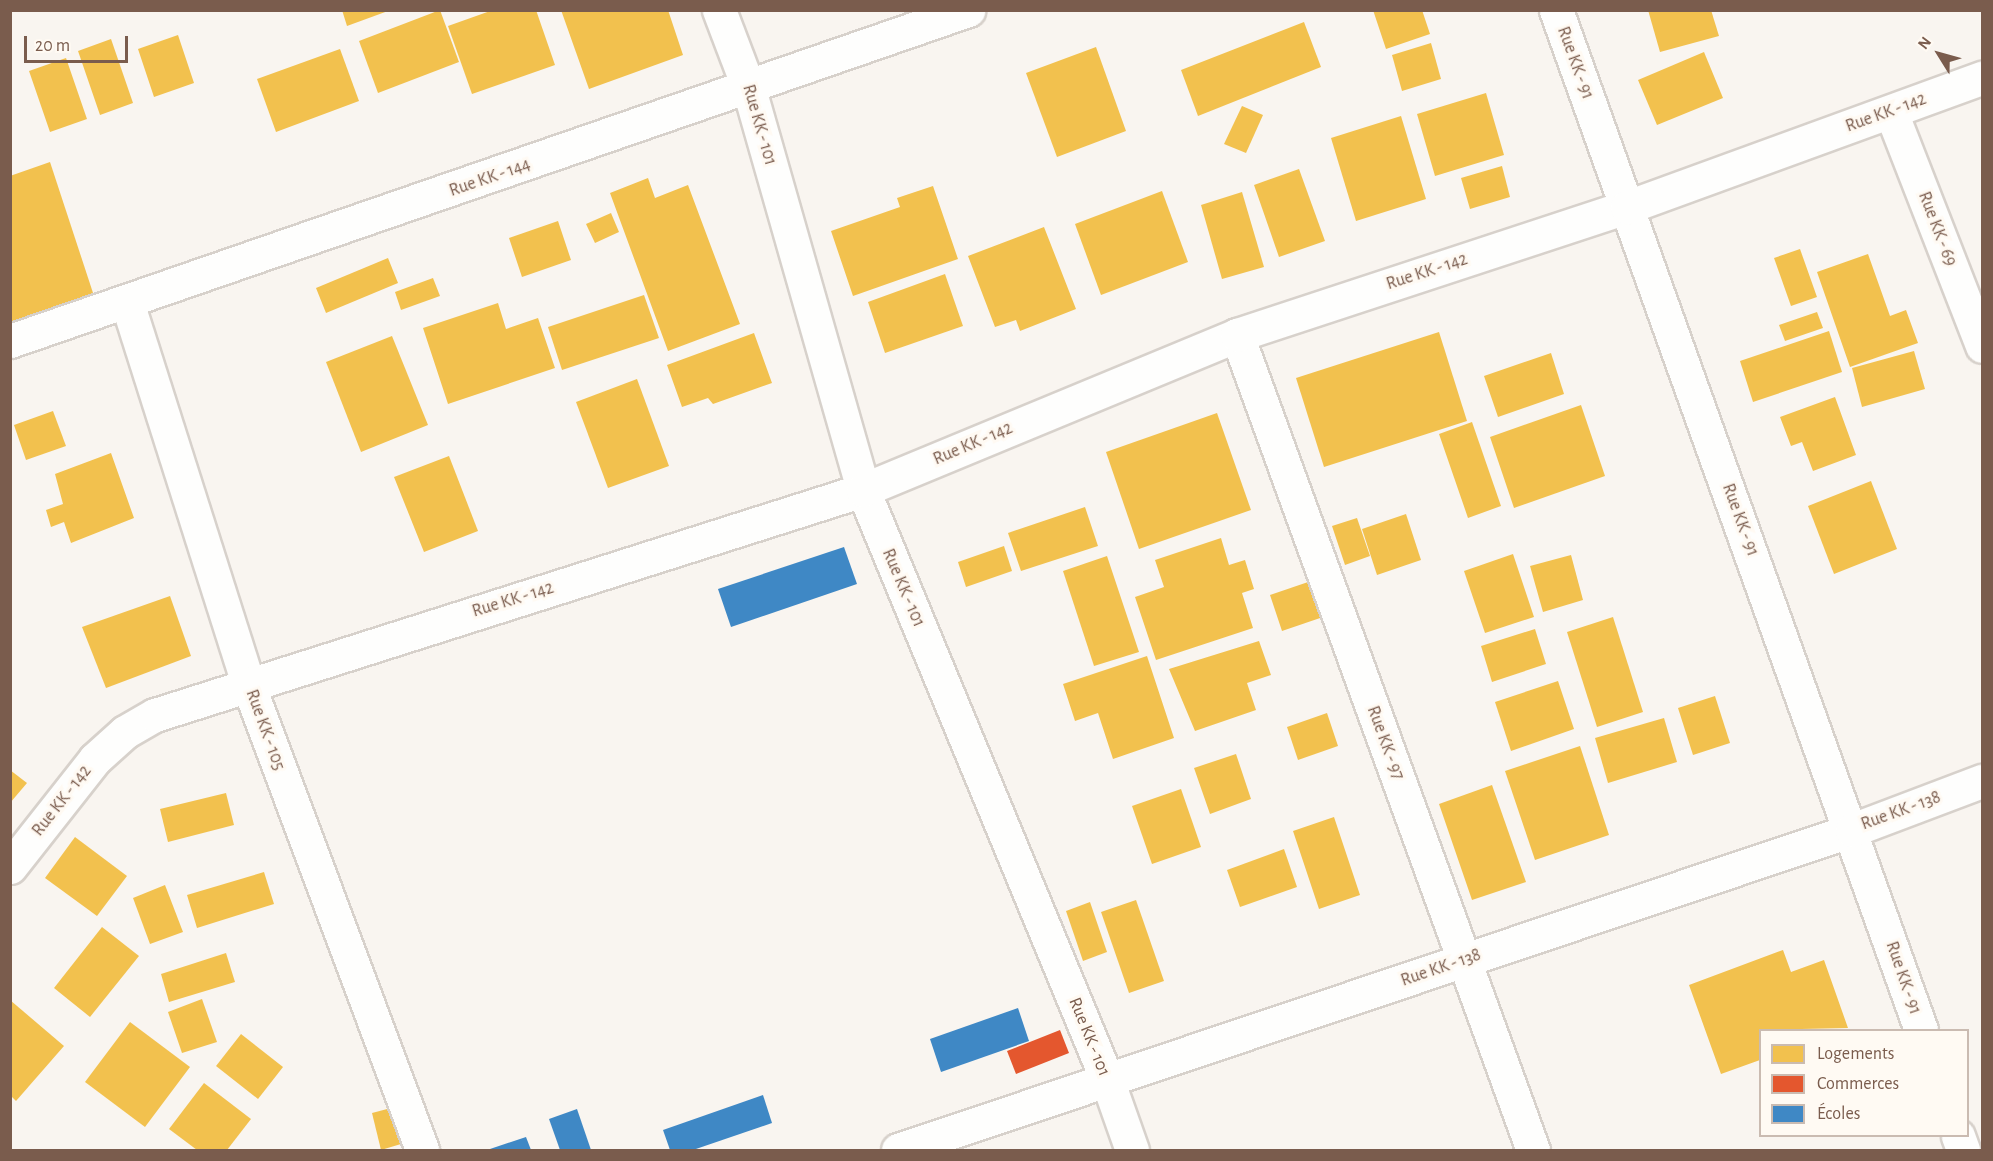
<!DOCTYPE html>
<html>
<head>
<meta charset="utf-8">
<style>
  body { margin:0 }
  #map { position:relative; width:1993px; height:1161px; overflow:hidden; background:#f9f5f0; font-family:"Alegreya Sans",sans-serif }
  div>[style] { position:absolute }
  [style*='--x'] { left:calc(var(--x)*1px); top:calc(var(--y)*1px); width:calc(var(--w)*1px); rotate:calc(var(--a)*1deg) }
  .homes>* { inset:0; background:#f2c14e }
  .shops>* { inset:0; background:#e4572e }
  .schools>* { inset:0; background:#3f88c5 }
  .roads { filter:drop-shadow(2px 0 #d7d1cb) drop-shadow(-2px 0 #d7d1cb) drop-shadow(0 2px #d7d1cb) drop-shadow(0 -2px #d7d1cb) }
  .minor>* { height:33px; margin:-16.5px; padding:0 16.5px; transform-origin:16.5px; border-radius:16.5px; background:#fefefd }
  span { translate:-50% -50%; white-space:nowrap; text-align:center; line-height:1.15; -webkit-text-stroke:6px #fffaf3; paint-order:stroke }
  .street-label { font-size:18px; color:#7a5c4d }
  .frame { position:absolute; inset:0; border:12px solid #7a5c4d; pointer-events:none }
  .legend { position:absolute; left:1759px; top:1029px; width:210px; height:108px; box-sizing:border-box; background:#fffaf3; border:2px solid #cabbb1; margin:0; padding:8px 10px; list-style:none; font-size:18px; color:#7a5c4d }
  .legend li { display:flex; align-items:center; gap:12px; height:30px }
  .legend b { width:30px; border:2px solid #cabbb1 }
  .north { position:absolute; left:1909px; top:24px; width:60px; height:60px; -webkit-text-stroke:4px #fffaf3; paint-order:stroke; rotate:307deg; font-size:16px; font-weight:700; line-height:24px; text-align:center; color:#7a5c4d }
  .north::after { content:''; display:block; margin:auto; width:21px; height:27px; background:#7a5c4d; clip-path:polygon(50% 0,100% 100%,50% 72%,0 100%) }
  .scale { position:absolute; left:24px; top:36px; width:104px; height:27px; box-sizing:border-box; border:3px solid #7a5c4d; border-top:0; padding-left:8px; font-size:18px; line-height:21px; white-space:nowrap; color:#7a5c4d; -webkit-text-stroke:4px #fffaf3; paint-order:stroke }
</style>
</head>
<body>
<div id="map">
  <div class="homes">
    <i style="clip-path:polygon(342px 10px,388px 10px,388px 11px,347px 26px)"></i>
    <i style="clip-path:polygon(440px 10px,459px 62px,378px 93px,359px 41px)"></i>
    <i style="clip-path:polygon(493px 10px,536px 10px,555px 65px,472px 94px,448px 26px)"></i>
    <i style="clip-path:polygon(561px 10px,668px 10px,683px 55px,589px 89px)"></i>
    <i style="clip-path:polygon(1373px 10px,1422px 10px,1430px 34px,1386px 49px)"></i>
    <i style="clip-path:polygon(1648px 10px,1711px 10px,1719px 36px,1660px 52px)"></i>
    <i style="clip-path:polygon(1304px 22px,1321px 67px,1198px 116px,1181px 70px)"></i>
    <i style="clip-path:polygon(178px 35px,194px 83px,154px 97px,138px 49px)"></i>
    <i style="clip-path:polygon(111px 39px,133px 103px,100px 115px,78px 51px)"></i>
    <i style="clip-path:polygon(1431px 43px,1441px 79px,1402px 91px,1392px 55px)"></i>
    <i style="clip-path:polygon(1096px 47px,1126px 131px,1057px 157px,1026px 73px)"></i>
    <i style="clip-path:polygon(340px 49px,359px 101px,276px 132px,257px 79px)"></i>
    <i style="clip-path:polygon(1704px 52px,1723px 98px,1657px 125px,1638px 80px)"></i>
    <i style="clip-path:polygon(66px 58px,87px 119px,50px 132px,29px 71px)"></i>
    <i style="clip-path:polygon(1486px 93px,1504px 155px,1435px 176px,1417px 114px)"></i>
    <i style="clip-path:polygon(1242px 106px,1263px 115px,1246px 153px,1224px 144px)"></i>
    <i style="clip-path:polygon(1401px 116px,1426px 199px,1356px 221px,1331px 138px)"></i>
    <i style="clip-path:polygon(50px 162px,95px 299px,10px 327px,10px 176px)"></i>
    <i style="clip-path:polygon(1502px 166px,1510px 197px,1470px 209px,1461px 178px)"></i>
    <i style="clip-path:polygon(1299px 169px,1325px 241px,1279px 257px,1254px 185px)"></i>
    <i style="clip-path:polygon(648px 178px,655px 198px,688px 185px,740px 324px,668px 351px,610px 193px)"></i>
    <i style="clip-path:polygon(933px 186px,958px 259px,853px 296px,831px 231px,900px 207px,897px 198px)"></i>
    <i style="clip-path:polygon(1162px 191px,1188px 262px,1101px 295px,1075px 224px)"></i>
    <i style="clip-path:polygon(1242px 192px,1264px 267px,1222px 279px,1201px 205px)"></i>
    <i style="clip-path:polygon(611px 213px,619px 232px,595px 243px,586px 224px)"></i>
    <i style="clip-path:polygon(558px 221px,571px 260px,522px 277px,509px 238px)"></i>
    <i style="clip-path:polygon(1044px 227px,1076px 309px,1020px 331px,1016px 320px,995px 327px,968px 256px)"></i>
    <i style="clip-path:polygon(1800px 249px,1817px 297px,1791px 306px,1774px 258px)"></i>
    <i style="clip-path:polygon(1868px 254px,1890px 316px,1906px 310px,1918px 343px,1850px 367px,1817px 272px)"></i>
    <i style="clip-path:polygon(388px 258px,398px 283px,326px 313px,316px 288px)"></i>
    <i style="clip-path:polygon(945px 274px,963px 326px,885px 353px,868px 302px)"></i>
    <i style="clip-path:polygon(433px 278px,440px 296px,401px 310px,395px 292px)"></i>
    <i style="clip-path:polygon(644px 295px,659px 338px,562px 370px,548px 327px)"></i>
    <i style="clip-path:polygon(498px 303px,506px 329px,538px 318px,555px 368px,448px 404px,423px 328px)"></i>
    <i style="clip-path:polygon(1817px 312px,1823px 328px,1785px 341px,1779px 325px)"></i>
    <i style="clip-path:polygon(1829px 331px,1842px 372px,1753px 402px,1740px 361px)"></i>
    <i style="clip-path:polygon(1439px 332px,1467px 421px,1324px 467px,1296px 378px)"></i>
    <i style="clip-path:polygon(754px 333px,772px 383px,713px 404px,708px 398px,682px 407px,667px 365px)"></i>
    <i style="clip-path:polygon(392px 336px,428px 425px,361px 452px,326px 362px)"></i>
    <i style="clip-path:polygon(1914px 351px,1925px 389px,1862px 407px,1852px 368px)"></i>
    <i style="clip-path:polygon(1551px 353px,1564px 394px,1498px 417px,1484px 376px)"></i>
    <i style="clip-path:polygon(637px 379px,669px 466px,608px 488px,576px 402px)"></i>
    <i style="clip-path:polygon(1835px 397px,1856px 455px,1813px 471px,1802px 442px,1791px 446px,1780px 417px)"></i>
    <i style="clip-path:polygon(1581px 405px,1605px 476px,1514px 508px,1490px 437px)"></i>
    <i style="clip-path:polygon(53px 411px,66px 446px,26px 460px,14px 425px)"></i>
    <i style="clip-path:polygon(1217px 413px,1251px 510px,1139px 549px,1106px 452px)"></i>
    <i style="clip-path:polygon(1472px 422px,1501px 506px,1468px 518px,1439px 434px)"></i>
    <i style="clip-path:polygon(111px 453px,134px 518px,71px 543px,64px 522px,51px 527px,46px 510px,63px 504px,55px 474px)"></i>
    <i style="clip-path:polygon(449px 456px,478px 531px,424px 552px,394px 477px)"></i>
    <i style="clip-path:polygon(1871px 481px,1897px 549px,1834px 574px,1808px 506px)"></i>
    <i style="clip-path:polygon(1085px 507px,1098px 546px,1021px 571px,1008px 533px)"></i>
    <i style="clip-path:polygon(1406px 514px,1421px 560px,1377px 575px,1362px 529px)"></i>
    <i style="clip-path:polygon(1357px 518px,1370px 556px,1345px 565px,1332px 526px)"></i>
    <i style="clip-path:polygon(1221px 538px,1229px 565px,1245px 560px,1254px 589px,1242px 593px,1253px 628px,1156px 660px,1135px 597px,1164px 587px,1155px 560px)"></i>
    <i style="clip-path:polygon(1004px 546px,1012px 571px,966px 587px,958px 562px)"></i>
    <i style="clip-path:polygon(1513px 554px,1534px 617px,1485px 633px,1464px 571px)"></i>
    <i style="clip-path:polygon(1571px 555px,1583px 600px,1543px 612px,1530px 566px)"></i>
    <i style="clip-path:polygon(1107px 556px,1139px 652px,1094px 666px,1063px 571px)"></i>
    <i style="clip-path:polygon(1314px 580px,1326px 616px,1282px 631px,1270px 595px)"></i>
    <i style="clip-path:polygon(170px 596px,191px 656px,106px 688px,82px 627px)"></i>
    <i style="clip-path:polygon(1613px 617px,1643px 712px,1597px 727px,1567px 632px)"></i>
    <i style="clip-path:polygon(1535px 629px,1546px 664px,1492px 682px,1481px 646px)"></i>
    <i style="clip-path:polygon(1259px 641px,1271px 675px,1247px 683px,1256px 710px,1195px 731px,1169px 669px)"></i>
    <i style="clip-path:polygon(1147px 656px,1174px 738px,1113px 759px,1098px 713px,1075px 721px,1063px 684px)"></i>
    <i style="clip-path:polygon(1558px 681px,1574px 729px,1511px 751px,1495px 702px)"></i>
    <i style="clip-path:polygon(1715px 696px,1730px 743px,1693px 755px,1678px 708px)"></i>
    <i style="clip-path:polygon(1327px 713px,1338px 746px,1298px 760px,1287px 727px)"></i>
    <i style="clip-path:polygon(1664px 718px,1677px 762px,1608px 783px,1595px 738px)"></i>
    <i style="clip-path:polygon(1580px 746px,1609px 835px,1535px 860px,1505px 771px)"></i>
    <i style="clip-path:polygon(1236px 754px,1251px 799px,1210px 814px,1194px 768px)"></i>
    <i style="clip-path:polygon(10px 770px,27px 783px,10px 803px)"></i>
    <i style="clip-path:polygon(1492px 785px,1526px 882px,1472px 900px,1439px 804px)"></i>
    <i style="clip-path:polygon(1181px 789px,1201px 847px,1152px 864px,1132px 806px)"></i>
    <i style="clip-path:polygon(226px 793px,234px 825px,168px 842px,160px 809px)"></i>
    <i style="clip-path:polygon(1334px 817px,1360px 895px,1319px 909px,1293px 831px)"></i>
    <i style="clip-path:polygon(75px 837px,127px 876px,97px 916px,45px 878px)"></i>
    <i style="clip-path:polygon(1284px 849px,1297px 887px,1240px 907px,1227px 870px)"></i>
    <i style="clip-path:polygon(264px 872px,274px 904px,197px 928px,187px 895px)"></i>
    <i style="clip-path:polygon(165px 885px,183px 932px,150px 944px,133px 898px)"></i>
    <i style="clip-path:polygon(1136px 900px,1164px 981px,1129px 993px,1101px 912px)"></i>
    <i style="clip-path:polygon(1090px 902px,1107px 952px,1083px 961px,1066px 911px)"></i>
    <i style="clip-path:polygon(102px 927px,139px 956px,90px 1017px,54px 988px)"></i>
    <i style="clip-path:polygon(1783px 950px,1791px 972px,1824px 960px,1848px 1028px,1760px 1030px,1760px 1060px,1721px 1074px,1689px 985px)"></i>
    <i style="clip-path:polygon(226px 953px,235px 982px,169px 1002px,161px 974px)"></i>
    <i style="clip-path:polygon(202px 999px,217px 1042px,182px 1053px,168px 1012px)"></i>
    <i style="clip-path:polygon(10px 1000px,64px 1046px,16px 1101px,10px 1095px)"></i>
    <i style="clip-path:polygon(130px 1022px,190px 1067px,145px 1127px,85px 1082px)"></i>
    <i style="clip-path:polygon(241px 1034px,283px 1067px,258px 1099px,216px 1066px)"></i>
    <i style="clip-path:polygon(204px 1083px,251px 1119px,227px 1150px,197px 1150px,169px 1129px)"></i>
    <i style="clip-path:polygon(391px 1108px,401px 1144px,381px 1150px,372px 1113px)"></i>
  </div>
  <div class="shops">
    <i style="clip-path:polygon(1060px 1030px,1069px 1053px,1016px 1074px,1007px 1051px)"></i>
  </div>
  <div class="schools">
    <i style="clip-path:polygon(844px 547px,857px 584px,731px 627px,718px 589px)"></i>
    <i style="clip-path:polygon(1018px 1008px,1029px 1041px,941px 1072px,930px 1039px)"></i>
    <i style="clip-path:polygon(763px 1095px,772px 1123px,693px 1150px,670px 1150px,663px 1130px)"></i>
    <i style="clip-path:polygon(577px 1109px,591px 1150px,560px 1150px,549px 1119px)"></i>
    <i style="clip-path:polygon(526px 1137px,531px 1150px,487px 1150px)"></i>
  </div>
  <div class="roads">
    <div class="minor">
      <i style="--x:719;--y:10;--w:85;--a:69.2"></i>
      <i style="--x:749;--y:89;--w:417;--a:74.1"></i>
      <i style="--x:863;--y:490;--w:641;--a:67.52"></i>
      <i style="--x:1108;--y:1082;--w:72;--a:70.6"></i>
      <i style="--x:1556;--y:10;--w:1083;--a:70.31"></i>
      <i style="--x:1891;--y:112;--w:251;--a:68.7"></i>
      <i style="--x:127;--y:302;--w:401;--a:72.4"></i>
      <i style="--x:248;--y:684;--w:497;--a:69.5"></i>
      <i style="--x:1237;--y:335;--w:867;--a:70.04"></i>
      <i style="--x:10;--y:341;--w:1014;--a:-19.06"></i>
      <i style="--x:10;--y:867;--w:137;--a:-51.8"></i>
      <i style="--x:95;--y:759;--w:40;--a:-42"></i>
      <i style="--x:125;--y:732;--w:34;--a:-30"></i>
      <i style="--x:155;--y:715;--w:743;--a:-17.63"></i>
      <i style="--x:863;--y:490;--w:405;--a:-22.5"></i>
      <i style="--x:1237;--y:335;--w:410;--a:-18.2"></i>
      <i style="--x:1627;--y:207;--w:378;--a:-20"></i>
      <i style="--x:1958;--y:1136;--w:15;--a:70"></i>
      <i style="--x:898;--y:1150;--w:1006;--a:-18.54"></i>
      <i style="--x:1852;--y:830;--w:139;--a:-20.7"></i>
    </div>
  </div>
  <div class="street-label">
    <span style="left:1575px;top:63px;rotate:70deg">Rue KK - 91</span>
    <span style="left:1886px;top:113px;rotate:-20deg">Rue KK - 142</span>
    <span style="left:759px;top:125px;rotate:74deg">Rue KK - 101</span>
    <span style="left:490px;top:178px;rotate:-19deg">Rue KK - 144</span>
    <span style="left:1937px;top:229px;rotate:69deg">Rue KK - 69</span>
    <span style="left:1427px;top:272px;rotate:-18deg">Rue KK - 142</span>
    <span style="left:973px;top:444px;rotate:-23deg">Rue KK - 142</span>
    <span style="left:1740px;top:520px;rotate:70deg">Rue KK - 91</span>
    <span style="left:903px;top:588px;rotate:67deg">Rue KK - 101</span>
    <span style="left:513px;top:600px;rotate:-17deg">Rue KK - 142</span>
    <span style="left:265px;top:730px;rotate:70deg">Rue KK - 105</span>
    <span style="left:1385px;top:743px;rotate:70deg">Rue KK - 97</span>
    <span style="left:62px;top:801px;rotate:-52deg">Rue KK - 142</span>
    <span style="left:1901px;top:811px;rotate:-20deg">Rue KK - 138</span>
    <span style="left:1441px;top:968px;rotate:-19deg">Rue KK - 138</span>
    <span style="left:1903px;top:978px;rotate:71deg">Rue KK - 91</span>
    <span style="left:1089px;top:1037px;rotate:68deg">Rue KK - 101</span>
  </div>
  <div class="frame"></div>
  <ul class="legend">
  <li><b style="height:16px;background:#f2c14e"></b>Logements</li>
  <li><b style="height:16px;background:#e4572e"></b>Commerces</li>
  <li><b style="height:16px;background:#3f88c5"></b>Écoles</li>
  </ul>
  <div class="north">N</div>
  <div class="scale">20 m</div>
</div>
</body>
</html>
